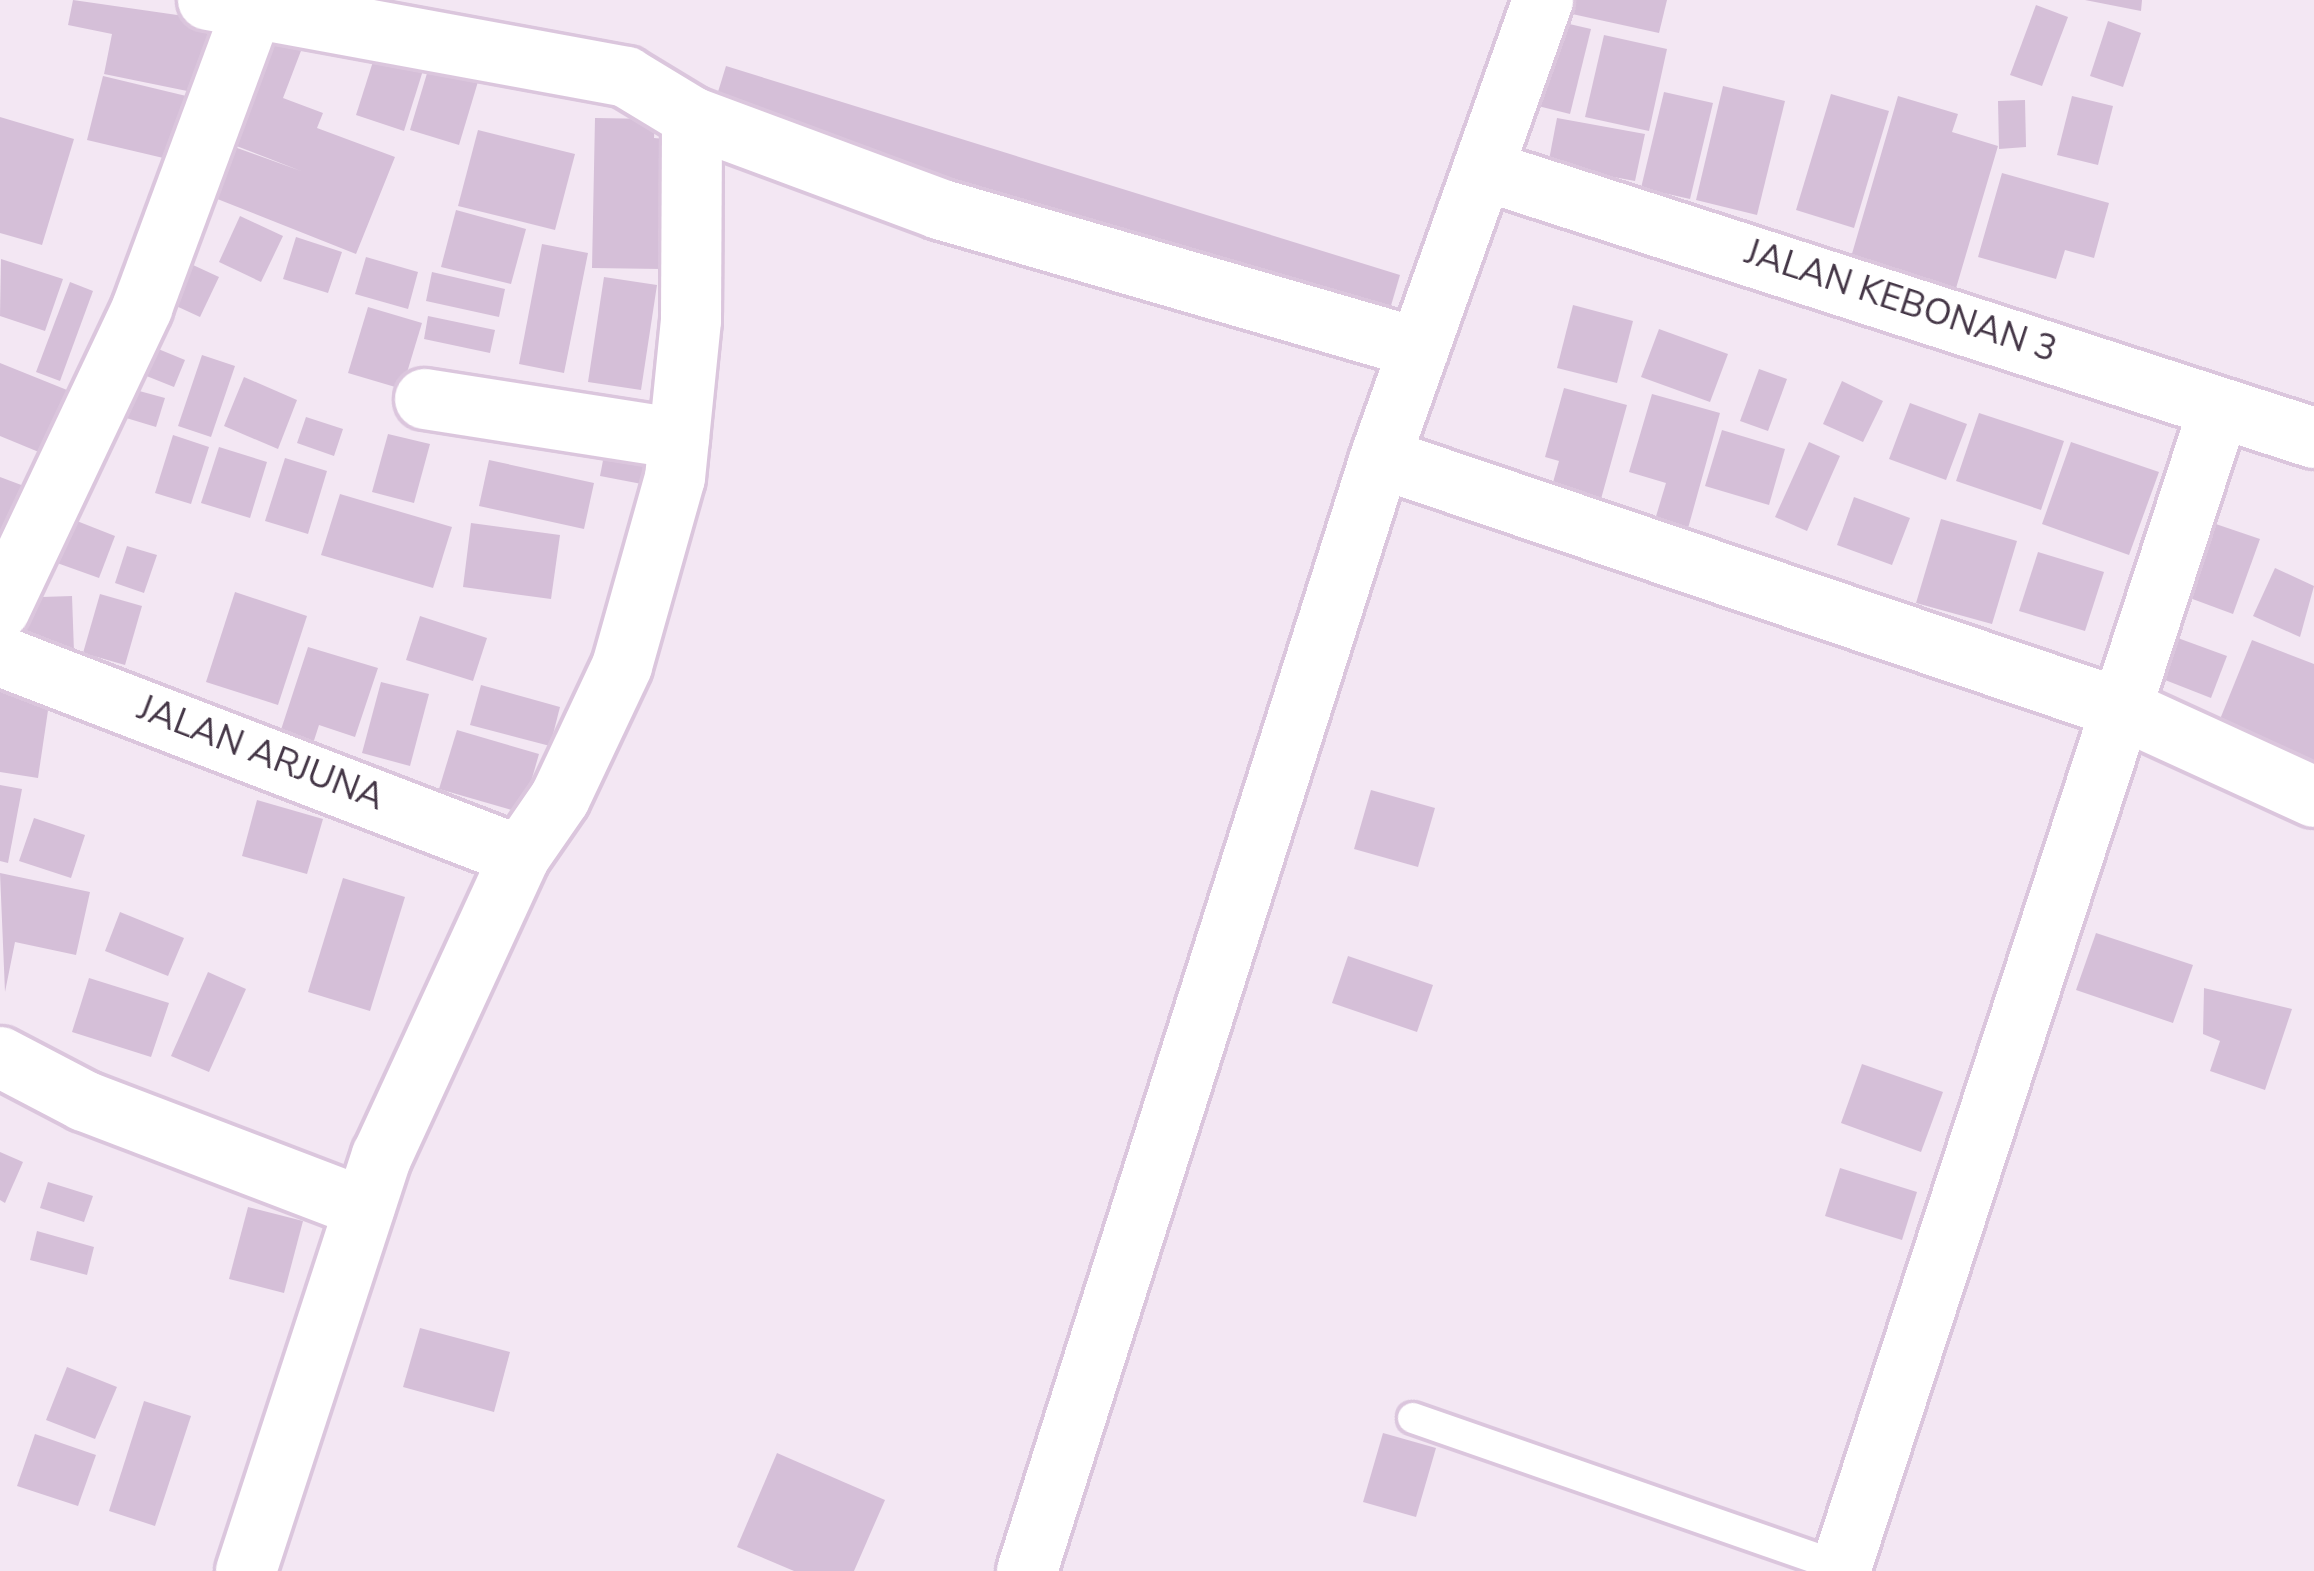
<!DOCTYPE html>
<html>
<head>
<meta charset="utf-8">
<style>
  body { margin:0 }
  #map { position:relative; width:2314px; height:1571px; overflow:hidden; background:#f3e7f3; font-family:"Nunito Sans",sans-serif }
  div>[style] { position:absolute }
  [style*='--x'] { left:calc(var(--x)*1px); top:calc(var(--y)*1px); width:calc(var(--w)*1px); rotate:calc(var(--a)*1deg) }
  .building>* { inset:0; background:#d5bfd8 }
  .roads { filter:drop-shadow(3px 0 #dbc6dd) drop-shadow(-3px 0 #dbc6dd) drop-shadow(0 3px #dbc6dd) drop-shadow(0 -3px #dbc6dd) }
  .service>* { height:30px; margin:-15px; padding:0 15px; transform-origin:15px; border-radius:15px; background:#fff }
  .minor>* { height:60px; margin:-30px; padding:0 30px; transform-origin:30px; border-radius:30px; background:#fff }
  span { translate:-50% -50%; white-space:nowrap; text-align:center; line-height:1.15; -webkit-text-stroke:10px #fff; paint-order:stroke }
  .street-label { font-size:36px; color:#443646 }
</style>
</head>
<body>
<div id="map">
  <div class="building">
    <i style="clip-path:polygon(73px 0,212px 20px,197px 93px,104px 74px,112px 34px,68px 25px)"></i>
    <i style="clip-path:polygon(1565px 0,1667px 0,1659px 33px,1563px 12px)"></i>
    <i style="clip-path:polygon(2085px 0,2142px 0,2141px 11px)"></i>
    <i style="clip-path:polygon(2036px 5px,2068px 17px,2042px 86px,2010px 75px)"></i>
    <i style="clip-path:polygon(1539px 17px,1591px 29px,1570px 114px,1518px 101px)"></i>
    <i style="clip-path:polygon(2108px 21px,2141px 33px,2123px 87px,2090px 76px)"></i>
    <i style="clip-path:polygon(256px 25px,304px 43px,283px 98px,323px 113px,317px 128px,395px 157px,356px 254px,192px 189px,212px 139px,301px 171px,213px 137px)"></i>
    <i style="clip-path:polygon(1604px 35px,1667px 49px,1649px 131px,1585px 117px)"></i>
    <i style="clip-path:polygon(377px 49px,425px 64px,404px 131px,356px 115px)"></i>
    <i style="clip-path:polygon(431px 60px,480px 75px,459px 145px,410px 130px)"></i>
    <i style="clip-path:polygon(726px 66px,1400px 275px,1385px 326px,713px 108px)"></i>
    <i style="clip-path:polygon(103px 76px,207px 101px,193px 165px,87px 140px)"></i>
    <i style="clip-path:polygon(1723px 86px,1785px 101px,1757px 215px,1696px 200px)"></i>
    <i style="clip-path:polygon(1664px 92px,1713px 103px,1690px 199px,1641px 188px)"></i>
    <i style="clip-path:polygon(1831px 94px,1889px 111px,1854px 228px,1796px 210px)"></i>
    <i style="clip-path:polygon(1898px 96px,1958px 114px,1952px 132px,1998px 146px,1954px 295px,1849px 264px)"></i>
    <i style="clip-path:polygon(2072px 96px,2113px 106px,2098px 165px,2057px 155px)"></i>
    <i style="clip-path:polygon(2025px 100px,2026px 147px,1999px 149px,1998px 101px)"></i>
    <i style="clip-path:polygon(0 117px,74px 139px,42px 245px,0 233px)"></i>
    <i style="clip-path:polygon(595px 118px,655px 119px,654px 138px,665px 139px,662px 269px,592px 268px)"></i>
    <i style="clip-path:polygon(1557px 118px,1645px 134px,1635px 181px,1548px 165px)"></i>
    <i style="clip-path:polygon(478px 130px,575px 154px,555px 230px,458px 206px)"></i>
    <i style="clip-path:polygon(2002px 173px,2109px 203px,2094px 258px,2065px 250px,2056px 279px,1978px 257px)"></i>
    <i style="clip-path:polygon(456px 210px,526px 229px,511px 284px,441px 267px)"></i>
    <i style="clip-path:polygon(240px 216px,283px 236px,261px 282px,219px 262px)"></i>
    <i style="clip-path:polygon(296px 237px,342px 252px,328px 293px,283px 279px)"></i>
    <i style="clip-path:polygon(542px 244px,588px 253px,564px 373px,519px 364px)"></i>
    <i style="clip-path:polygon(366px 257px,418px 272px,408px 309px,355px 294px)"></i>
    <i style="clip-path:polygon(1px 259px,63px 279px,45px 331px,0 316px)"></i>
    <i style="clip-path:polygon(180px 259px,219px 277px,200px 317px,161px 299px)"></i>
    <i style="clip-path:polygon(432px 272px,505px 289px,499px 317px,426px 301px)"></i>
    <i style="clip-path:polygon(604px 277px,657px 285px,641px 390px,588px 382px)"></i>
    <i style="clip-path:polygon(70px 282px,93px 291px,60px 381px,36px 372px)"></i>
    <i style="clip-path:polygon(1573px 305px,1633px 321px,1617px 383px,1557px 368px)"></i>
    <i style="clip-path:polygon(368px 307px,422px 323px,402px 389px,348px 373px)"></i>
    <i style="clip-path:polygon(428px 316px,495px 330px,490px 353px,424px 339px)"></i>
    <i style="clip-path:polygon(1659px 329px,1728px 354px,1710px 402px,1641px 377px)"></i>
    <i style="clip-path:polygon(134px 339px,185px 360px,174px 387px,124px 367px)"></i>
    <i style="clip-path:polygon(202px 355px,235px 366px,211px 437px,178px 426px)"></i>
    <i style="clip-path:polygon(0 363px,72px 392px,46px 455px,0 436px)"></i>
    <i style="clip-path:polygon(1759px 369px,1787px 379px,1768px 431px,1740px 421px)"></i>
    <i style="clip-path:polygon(244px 377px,297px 400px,278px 449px,224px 426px)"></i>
    <i style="clip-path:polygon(1842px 381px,1883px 401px,1863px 442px,1823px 424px)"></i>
    <i style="clip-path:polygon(121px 386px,165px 398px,156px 427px,113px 414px)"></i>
    <i style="clip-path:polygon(1564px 388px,1627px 405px,1601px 499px,1552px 486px,1559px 461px,1545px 457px)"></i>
    <i style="clip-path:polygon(1652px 394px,1720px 413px,1687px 532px,1654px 523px,1666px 483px,1629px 472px)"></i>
    <i style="clip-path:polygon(1910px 403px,1967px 424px,1946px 480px,1889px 459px)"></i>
    <i style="clip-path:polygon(1979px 413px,2064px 441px,2041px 510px,1956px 481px)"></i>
    <i style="clip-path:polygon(306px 417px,343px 429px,334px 456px,297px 443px)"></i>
    <i style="clip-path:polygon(1722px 430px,1785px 449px,1769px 505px,1705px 486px)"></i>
    <i style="clip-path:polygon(388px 434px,430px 444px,414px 503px,372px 492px)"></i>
    <i style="clip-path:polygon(173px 435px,209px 447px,191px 504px,155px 493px)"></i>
    <i style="clip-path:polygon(1809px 442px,1840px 456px,1807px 531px,1775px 517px)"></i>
    <i style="clip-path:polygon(2071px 442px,2159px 472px,2129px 555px,2042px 524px)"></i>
    <i style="clip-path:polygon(606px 445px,653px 454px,647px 485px,600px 476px)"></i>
    <i style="clip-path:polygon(219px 447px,267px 462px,250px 518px,201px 503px)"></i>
    <i style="clip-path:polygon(285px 458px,327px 471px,308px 534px,265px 521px)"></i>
    <i style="clip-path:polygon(489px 460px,594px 483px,584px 529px,479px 506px)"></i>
    <i style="clip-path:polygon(0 477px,40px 492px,0 575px)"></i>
    <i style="clip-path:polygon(340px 494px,452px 527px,433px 588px,321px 555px)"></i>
    <i style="clip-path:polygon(1854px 497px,1910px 518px,1892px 565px,1837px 545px)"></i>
    <i style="clip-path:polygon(49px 510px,115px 536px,99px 578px,32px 554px)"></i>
    <i style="clip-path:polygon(1941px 519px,2017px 541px,1992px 624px,1916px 603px)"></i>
    <i style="clip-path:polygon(2204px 520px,2260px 539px,2233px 614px,2179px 594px)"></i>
    <i style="clip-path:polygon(471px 523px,560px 535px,551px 599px,463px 587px)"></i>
    <i style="clip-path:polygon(127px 546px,157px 555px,144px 593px,115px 583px)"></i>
    <i style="clip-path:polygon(2038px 552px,2104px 572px,2085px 631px,2019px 611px)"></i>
    <i style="clip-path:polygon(2275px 568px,2314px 586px,2300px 637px,2253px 616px)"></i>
    <i style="clip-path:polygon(235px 592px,307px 616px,278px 705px,206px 682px)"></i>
    <i style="clip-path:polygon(100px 594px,142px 606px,125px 665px,83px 653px)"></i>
    <i style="clip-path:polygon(72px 596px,74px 652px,14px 654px,11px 598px)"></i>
    <i style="clip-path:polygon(420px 616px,487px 638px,473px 681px,406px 660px)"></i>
    <i style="clip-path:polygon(2175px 637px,2227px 656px,2211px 698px,2160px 678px)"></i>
    <i style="clip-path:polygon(2252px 640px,2314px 664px,2314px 780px,2212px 739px)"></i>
    <i style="clip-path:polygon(308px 647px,378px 668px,355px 737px,319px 725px,310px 753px,277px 742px)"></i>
    <i style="clip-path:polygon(381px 682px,429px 694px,410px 766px,362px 753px)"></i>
    <i style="clip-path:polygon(481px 685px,560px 707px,550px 746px,470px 725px)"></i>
    <i style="clip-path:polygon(0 688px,50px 697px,38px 778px,0 772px)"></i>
    <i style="clip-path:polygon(457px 730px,539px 754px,522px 813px,439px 789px)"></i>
    <i style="clip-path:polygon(0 785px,22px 789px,8px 863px,0 861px)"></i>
    <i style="clip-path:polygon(1371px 790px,1435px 808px,1418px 867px,1354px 849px)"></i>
    <i style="clip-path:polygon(257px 800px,323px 819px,307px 874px,242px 856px)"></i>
    <i style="clip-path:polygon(34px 818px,85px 835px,71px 878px,19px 861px)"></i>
    <i style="clip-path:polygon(0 873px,90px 892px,76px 955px,15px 942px,5px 992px)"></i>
    <i style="clip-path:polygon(343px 878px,405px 897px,370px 1011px,308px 992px)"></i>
    <i style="clip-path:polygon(120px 912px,184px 938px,168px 976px,105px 951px)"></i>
    <i style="clip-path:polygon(2096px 933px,2193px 965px,2173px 1023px,2076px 990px)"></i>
    <i style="clip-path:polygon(1348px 956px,1433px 985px,1417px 1032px,1332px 1003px)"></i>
    <i style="clip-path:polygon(208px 972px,246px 989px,209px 1072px,171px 1056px)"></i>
    <i style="clip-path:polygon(89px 978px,169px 1003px,151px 1057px,72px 1032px)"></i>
    <i style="clip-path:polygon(2204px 988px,2292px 1009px,2265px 1090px,2210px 1071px,2220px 1041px,2203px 1034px)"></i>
    <i style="clip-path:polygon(1862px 1064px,1943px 1092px,1921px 1152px,1841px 1123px)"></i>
    <i style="clip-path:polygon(0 1152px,23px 1162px,5px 1203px,0 1200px)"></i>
    <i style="clip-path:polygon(1840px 1168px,1917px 1192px,1902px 1240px,1825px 1216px)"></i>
    <i style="clip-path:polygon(48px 1182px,93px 1196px,84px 1222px,40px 1208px)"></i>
    <i style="clip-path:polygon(248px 1207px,303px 1221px,284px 1293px,229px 1279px)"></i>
    <i style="clip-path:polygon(37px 1231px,94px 1247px,87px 1275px,30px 1260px)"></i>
    <i style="clip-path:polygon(420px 1328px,510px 1352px,494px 1412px,403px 1387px)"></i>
    <i style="clip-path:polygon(67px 1367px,117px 1387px,95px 1439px,46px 1420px)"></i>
    <i style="clip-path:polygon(144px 1401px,191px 1416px,155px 1526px,109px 1511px)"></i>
    <i style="clip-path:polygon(1383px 1433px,1436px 1448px,1416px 1517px,1363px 1502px)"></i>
    <i style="clip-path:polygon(35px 1434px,96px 1455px,78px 1506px,17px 1486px)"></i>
    <i style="clip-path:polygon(777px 1453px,885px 1500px,854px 1571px,794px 1571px,737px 1547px)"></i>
  </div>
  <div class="roads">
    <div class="service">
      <i style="--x:1413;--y:1418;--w:453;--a:19.2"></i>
    </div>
    <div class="minor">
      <i style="--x:208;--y:0;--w:425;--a:10.4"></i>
      <i style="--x:626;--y:77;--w:77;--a:31.2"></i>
      <i style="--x:692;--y:117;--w:264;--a:20.4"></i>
      <i style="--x:939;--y:209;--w:500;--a:16.2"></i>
      <i style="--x:1486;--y:171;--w:870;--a:17.87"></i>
      <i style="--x:425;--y:399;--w:257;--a:8.9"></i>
      <i style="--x:1380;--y:458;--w:783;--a:18.69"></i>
      <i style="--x:2122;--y:709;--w:211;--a:24.6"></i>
      <i style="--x:0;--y:609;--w:333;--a:-64.7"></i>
      <i style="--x:142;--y:308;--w:318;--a:-69.7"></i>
      <i style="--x:0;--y:656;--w:557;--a:21.04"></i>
      <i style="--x:0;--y:1057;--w:95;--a:27.6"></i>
      <i style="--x:84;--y:1101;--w:300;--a:20.9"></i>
      <i style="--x:246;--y:1571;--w:437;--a:-71.9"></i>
      <i style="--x:382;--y:1156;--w:330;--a:-65.3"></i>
      <i style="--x:520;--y:856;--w:70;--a:-55.4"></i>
      <i style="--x:560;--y:798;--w:146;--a:-64.8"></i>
      <i style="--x:622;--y:666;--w:195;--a:-74.3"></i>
      <i style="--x:675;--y:478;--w:159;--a:-84.2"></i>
      <i style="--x:691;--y:320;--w:203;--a:-89.7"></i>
      <i style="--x:1027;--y:1571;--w:1168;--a:-72.4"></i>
      <i style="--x:1380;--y:458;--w:486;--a:-70.4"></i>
      <i style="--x:1840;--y:1571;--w:1222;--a:-71.94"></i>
    </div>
  </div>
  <div class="street-label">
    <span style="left:1901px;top:301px;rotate:18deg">JALAN KEBONAN 3</span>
    <span style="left:261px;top:753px;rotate:21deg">JALAN ARJUNA</span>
  </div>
</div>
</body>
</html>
